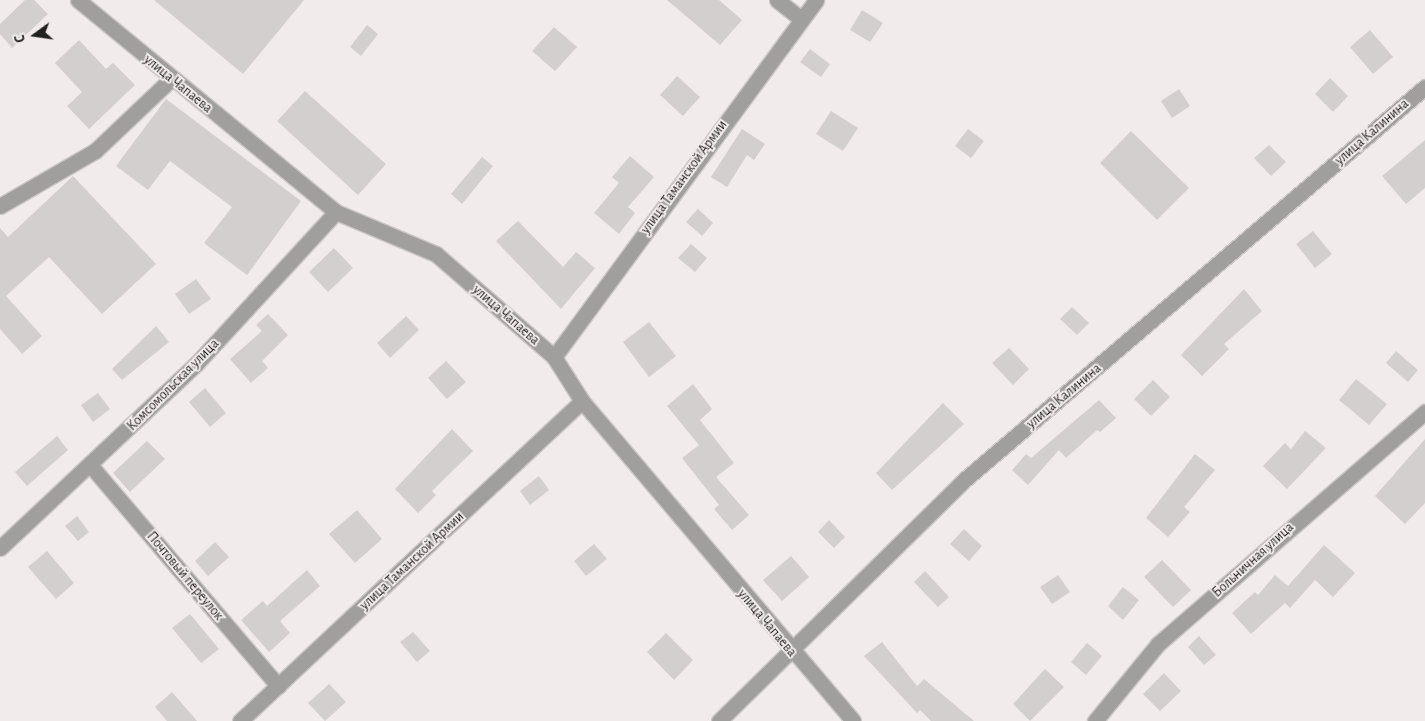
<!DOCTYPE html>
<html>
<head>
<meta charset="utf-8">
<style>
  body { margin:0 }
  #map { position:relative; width:1425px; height:721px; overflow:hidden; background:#f1eceb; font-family:"Alegreya Sans",sans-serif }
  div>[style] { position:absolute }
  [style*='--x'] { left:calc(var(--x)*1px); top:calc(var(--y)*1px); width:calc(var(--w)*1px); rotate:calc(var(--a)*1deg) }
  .building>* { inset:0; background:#d3cfce }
  .roads { filter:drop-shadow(1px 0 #ccc7c6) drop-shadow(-1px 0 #ccc7c6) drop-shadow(0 1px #ccc7c6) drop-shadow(0 -1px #ccc7c6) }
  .street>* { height:15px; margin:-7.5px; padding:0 7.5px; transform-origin:7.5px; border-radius:7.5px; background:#a19f9e }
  span { translate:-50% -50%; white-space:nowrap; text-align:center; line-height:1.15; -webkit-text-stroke:4px #f1eceb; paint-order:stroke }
  .street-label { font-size:14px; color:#211f1f }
  .north { position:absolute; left:10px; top:10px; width:50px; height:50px; -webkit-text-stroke:4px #f1eceb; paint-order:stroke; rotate:256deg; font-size:14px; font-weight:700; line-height:20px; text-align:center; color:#211f1f }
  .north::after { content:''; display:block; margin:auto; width:18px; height:22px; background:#211f1f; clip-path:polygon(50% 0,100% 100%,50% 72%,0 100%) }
</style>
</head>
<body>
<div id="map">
  <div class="building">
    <i style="clip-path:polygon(25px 0,34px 0,48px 14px,12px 48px,0 34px,0 24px)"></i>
    <i style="clip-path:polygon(154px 0,304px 0,243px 74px)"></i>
    <i style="clip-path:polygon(667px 0,719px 0,742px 20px,720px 45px)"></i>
    <i style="clip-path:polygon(862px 10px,883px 23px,870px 42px,850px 30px)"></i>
    <i style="clip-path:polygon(367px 25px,378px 34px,361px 56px,350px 47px)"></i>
    <i style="clip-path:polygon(554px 27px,577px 47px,555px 71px,532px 51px)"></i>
    <i style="clip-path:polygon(1370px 30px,1393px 57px,1373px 74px,1350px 47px)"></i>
    <i style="clip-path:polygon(79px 40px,106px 69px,113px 63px,135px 85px,89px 129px,67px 106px,82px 92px,55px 63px)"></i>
    <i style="clip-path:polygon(810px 49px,830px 64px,821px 77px,800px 62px)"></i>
    <i style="clip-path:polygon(677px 76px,700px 97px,683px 116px,660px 95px)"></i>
    <i style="clip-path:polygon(1330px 78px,1348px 96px,1333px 112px,1315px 94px)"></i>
    <i style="clip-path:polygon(1179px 89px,1190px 106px,1172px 118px,1161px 101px)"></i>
    <i style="clip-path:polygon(305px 91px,386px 164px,358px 195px,277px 121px)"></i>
    <i style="clip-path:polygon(166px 99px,301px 201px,247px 275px,204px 243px,232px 207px,170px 161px,148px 190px,116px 166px)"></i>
    <i style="clip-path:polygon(831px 111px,858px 128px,843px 151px,816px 134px)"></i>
    <i style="clip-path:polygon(742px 129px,765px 144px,754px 160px,747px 155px,727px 187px,711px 177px)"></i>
    <i style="clip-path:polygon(968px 129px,984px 141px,971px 158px,955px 146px)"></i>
    <i style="clip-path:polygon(1131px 131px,1189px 188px,1157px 220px,1100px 163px)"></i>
    <i style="clip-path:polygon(1425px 140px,1425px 188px,1406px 204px,1382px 176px)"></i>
    <i style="clip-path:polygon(1269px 145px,1286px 162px,1271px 176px,1254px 158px)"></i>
    <i style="clip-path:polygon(630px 156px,654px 177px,628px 207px,635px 213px,619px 234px,594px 213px,619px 183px,612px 177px)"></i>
    <i style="clip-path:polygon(482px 157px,493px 166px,462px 204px,451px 194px)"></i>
    <i style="clip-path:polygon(73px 176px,156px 264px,102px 314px,49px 257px,6px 296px,42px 336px,22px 354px,0 329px,0 228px,8px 237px)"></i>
    <i style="clip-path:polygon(698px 209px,713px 223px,702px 236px,686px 222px)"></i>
    <i style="clip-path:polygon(518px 221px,563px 267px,576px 252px,595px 268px,561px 309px,496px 241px)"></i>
    <i style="clip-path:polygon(1313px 231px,1332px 254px,1315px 268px,1296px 244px)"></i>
    <i style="clip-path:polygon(691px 244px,707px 258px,695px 272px,678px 258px)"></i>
    <i style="clip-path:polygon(334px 248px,353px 268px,328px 292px,309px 272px)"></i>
    <i style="clip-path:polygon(196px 279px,211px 299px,189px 314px,175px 294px)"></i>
    <i style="clip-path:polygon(1244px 289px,1262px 311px,1224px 344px,1229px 349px,1202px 376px,1181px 355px)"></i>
    <i style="clip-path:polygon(1072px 307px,1089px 323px,1077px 335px,1060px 319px)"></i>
    <i style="clip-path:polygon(268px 314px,288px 335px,262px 361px,268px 368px,251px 383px,230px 359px,262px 331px,256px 325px)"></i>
    <i style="clip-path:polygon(406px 316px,419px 330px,390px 358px,377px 343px)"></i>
    <i style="clip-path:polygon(649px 322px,676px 356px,649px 377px,623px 342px)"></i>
    <i style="clip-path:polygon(156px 326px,169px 342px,122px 380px,112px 369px)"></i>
    <i style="clip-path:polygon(1009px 348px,1029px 369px,1013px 385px,992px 363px)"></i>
    <i style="clip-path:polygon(1396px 351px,1418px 370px,1408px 382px,1386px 363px)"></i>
    <i style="clip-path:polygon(446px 361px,466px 382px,447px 399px,428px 378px)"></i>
    <i style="clip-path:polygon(1356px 379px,1387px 404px,1369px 425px,1339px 400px)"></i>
    <i style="clip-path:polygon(1153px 380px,1170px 397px,1151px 416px,1134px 399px)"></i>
    <i style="clip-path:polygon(693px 384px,712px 409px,700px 420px,734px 463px,716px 477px,749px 515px,732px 530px,714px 509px,719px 505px,682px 458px,699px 445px,667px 406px)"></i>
    <i style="clip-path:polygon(205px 388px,226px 413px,210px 427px,189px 402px)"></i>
    <i style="clip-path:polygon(98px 393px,110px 409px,93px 422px,81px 405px)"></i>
    <i style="clip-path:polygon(1099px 400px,1116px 418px,1100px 432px,1097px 430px,1066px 458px,1059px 450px,1028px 485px,1012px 470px,1026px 454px,1031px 458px)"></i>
    <i style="clip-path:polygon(943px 403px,964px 424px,892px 490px,876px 473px)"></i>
    <i style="clip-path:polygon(452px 429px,473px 451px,432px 491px,436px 495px,418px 513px,395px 489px)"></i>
    <i style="clip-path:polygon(1305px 431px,1326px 448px,1287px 489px,1263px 466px,1285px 443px,1291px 449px)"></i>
    <i style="clip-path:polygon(57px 436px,68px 450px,27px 486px,15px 472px)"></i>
    <i style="clip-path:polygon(1425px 439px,1425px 503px,1405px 524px,1375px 496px)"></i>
    <i style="clip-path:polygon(147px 441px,165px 459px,130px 492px,113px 473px)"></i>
    <i style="clip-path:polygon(1195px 454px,1215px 470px,1184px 507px,1190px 512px,1168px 537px,1146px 518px)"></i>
    <i style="clip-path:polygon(539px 476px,549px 490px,530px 505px,520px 491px)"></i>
    <i style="clip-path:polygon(357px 510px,382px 539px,355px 563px,329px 534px)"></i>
    <i style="clip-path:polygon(77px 516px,89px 532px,78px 541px,65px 526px)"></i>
    <i style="clip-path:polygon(829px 520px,845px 537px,834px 548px,818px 532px)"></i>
    <i style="clip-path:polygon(964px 529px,982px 546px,969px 561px,950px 544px)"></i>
    <i style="clip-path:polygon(215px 542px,229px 557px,208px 576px,195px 561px)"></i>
    <i style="clip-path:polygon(594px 544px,607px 559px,586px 576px,574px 561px)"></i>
    <i style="clip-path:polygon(1324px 545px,1355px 573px,1333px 597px,1315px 580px,1290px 608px,1285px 603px,1251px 634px,1232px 613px,1255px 592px,1258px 595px,1275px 575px,1288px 586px)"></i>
    <i style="clip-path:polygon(47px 551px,74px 583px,56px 599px,28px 567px)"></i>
    <i style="clip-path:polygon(791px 556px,809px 577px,782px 601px,763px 580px)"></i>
    <i style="clip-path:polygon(1162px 560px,1191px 590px,1173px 607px,1144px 577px)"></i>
    <i style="clip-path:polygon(307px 570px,320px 586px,280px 621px,290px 633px,269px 652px,241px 620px,263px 601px,267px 606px)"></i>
    <i style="clip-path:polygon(925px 571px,949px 597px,938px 607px,914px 582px)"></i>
    <i style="clip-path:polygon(1058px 575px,1070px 592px,1052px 604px,1040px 587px)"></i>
    <i style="clip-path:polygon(1123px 587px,1139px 600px,1123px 620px,1108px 606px)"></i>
    <i style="clip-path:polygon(190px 614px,219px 649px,201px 663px,172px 628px)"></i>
    <i style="clip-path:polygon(413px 632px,430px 651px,417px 662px,400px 642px)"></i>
    <i style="clip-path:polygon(666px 633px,693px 660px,674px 680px,647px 652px)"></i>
    <i style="clip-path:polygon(1199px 636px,1216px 655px,1204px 665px,1188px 647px)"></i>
    <i style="clip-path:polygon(882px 642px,917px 686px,924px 679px,974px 721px,931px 721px,920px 710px,917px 713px,864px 656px)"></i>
    <i style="clip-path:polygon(1087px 643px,1102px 656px,1086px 675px,1071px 662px)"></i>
    <i style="clip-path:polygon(1045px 669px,1064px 687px,1030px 721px,1013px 704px)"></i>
    <i style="clip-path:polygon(1164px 673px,1181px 691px,1160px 711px,1143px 694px)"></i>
    <i style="clip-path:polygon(329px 684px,346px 702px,325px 721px,308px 703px)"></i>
    <i style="clip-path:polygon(172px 692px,197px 721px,167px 721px,155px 707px)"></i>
  </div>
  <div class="roads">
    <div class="street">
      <i style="--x:78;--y:0;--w:334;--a:39.4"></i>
      <i style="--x:336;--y:212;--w:108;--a:22.8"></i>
      <i style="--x:436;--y:254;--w:157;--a:41.1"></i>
      <i style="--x:554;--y:357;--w:52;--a:57.5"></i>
      <i style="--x:582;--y:401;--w:419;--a:49.7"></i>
      <i style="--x:777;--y:0;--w:29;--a:38"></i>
      <i style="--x:0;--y:206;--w:110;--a:-30.1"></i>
      <i style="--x:95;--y:151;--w:105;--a:-43.5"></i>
      <i style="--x:554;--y:357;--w:443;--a:-53.7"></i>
      <i style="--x:91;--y:466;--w:289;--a:49.6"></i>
      <i style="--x:0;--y:548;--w:270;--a:-43.2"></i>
      <i style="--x:197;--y:363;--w:205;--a:-47.4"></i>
      <i style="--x:240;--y:721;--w:468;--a:-43.1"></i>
      <i style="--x:719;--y:721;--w:342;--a:-44.5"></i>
      <i style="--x:963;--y:481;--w:607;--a:-40.46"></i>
      <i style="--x:1095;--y:721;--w:99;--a:-50.7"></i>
      <i style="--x:1158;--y:644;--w:354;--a:-41"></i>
    </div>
  </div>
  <div class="street-label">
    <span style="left:178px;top:84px;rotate:39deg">улица Чапаева</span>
    <span style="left:1372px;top:132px;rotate:-41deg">улица Калинина</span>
    <span style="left:684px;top:177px;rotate:-54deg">улица Таманской Армии</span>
    <span style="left:506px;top:315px;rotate:41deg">улица Чапаева</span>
    <span style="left:173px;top:385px;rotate:-45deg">Комсомольская улица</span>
    <span style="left:1064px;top:396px;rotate:-40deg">улица Калинина</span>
    <span style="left:1253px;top:560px;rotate:-42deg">Больничная улица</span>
    <span style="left:412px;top:561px;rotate:-43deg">улица Таманской Армии</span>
    <span style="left:185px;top:576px;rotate:50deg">Почтовый переулок</span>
    <span style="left:767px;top:623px;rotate:50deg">улица Чапаева</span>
  </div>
  <div class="north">С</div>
</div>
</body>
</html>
